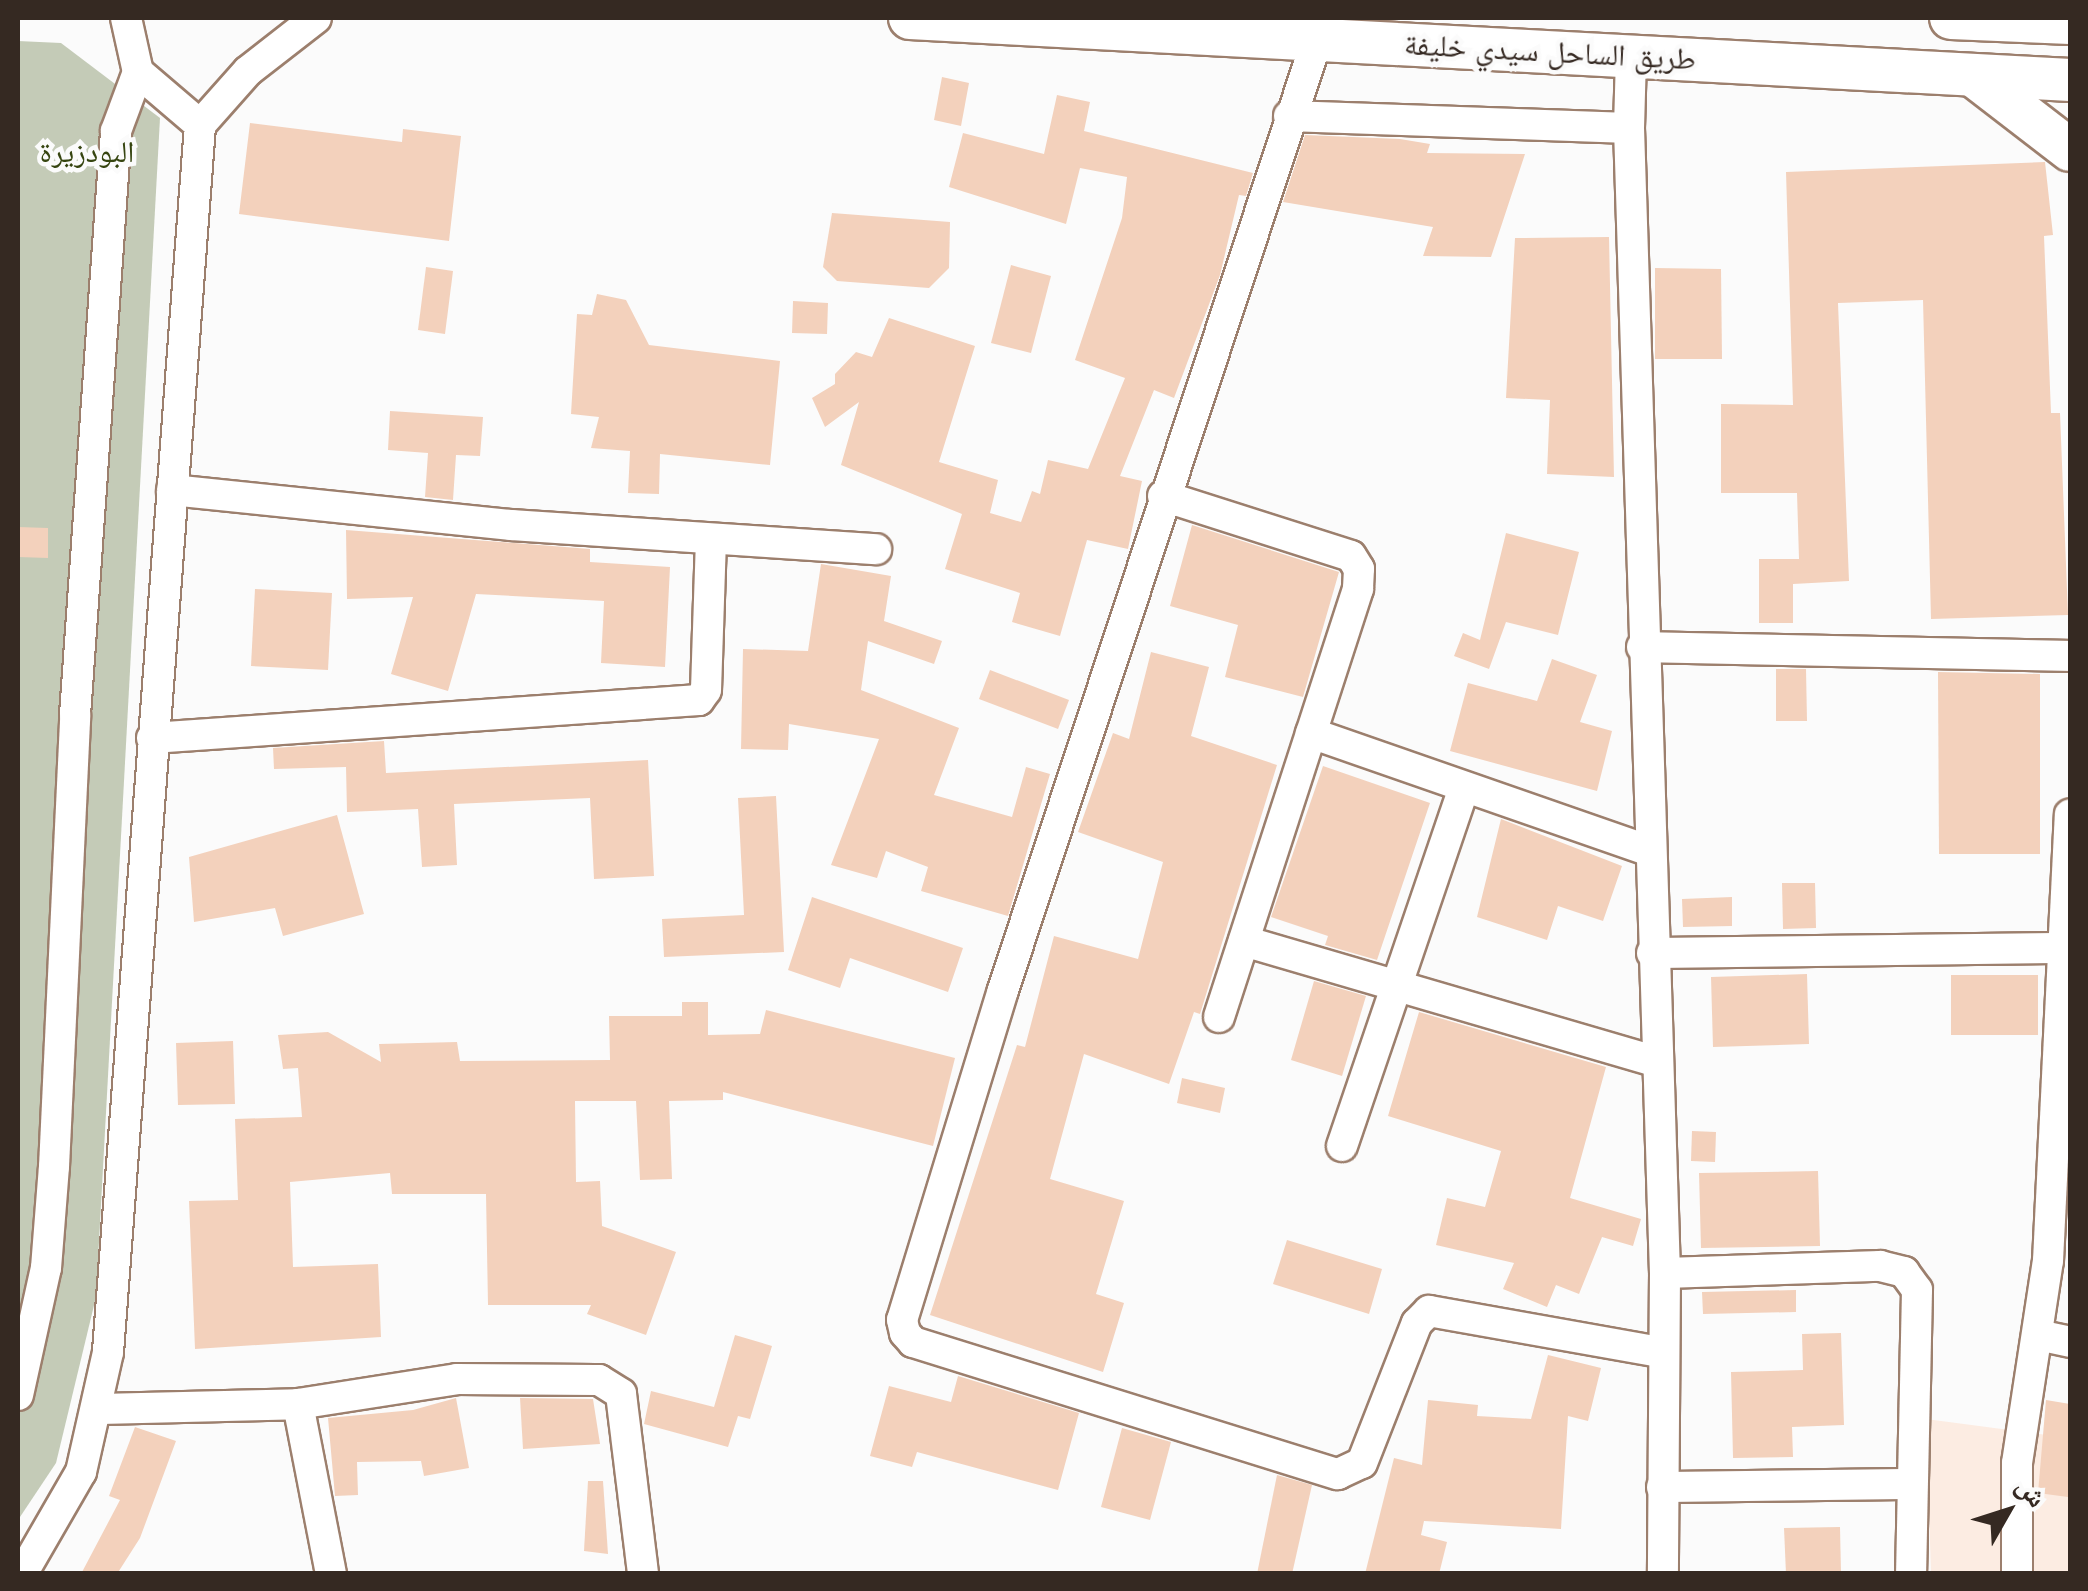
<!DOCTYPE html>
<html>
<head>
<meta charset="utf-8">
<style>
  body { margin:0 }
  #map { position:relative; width:2088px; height:1591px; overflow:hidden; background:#fbfbfb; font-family:Jost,"Noto Naskh Arabic",sans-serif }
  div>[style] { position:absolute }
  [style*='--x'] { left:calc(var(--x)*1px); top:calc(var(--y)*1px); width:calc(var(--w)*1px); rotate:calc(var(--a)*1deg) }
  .built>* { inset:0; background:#fcece2 }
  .green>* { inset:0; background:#c4cbb7 }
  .building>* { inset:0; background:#f3d1bc }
  .roads { filter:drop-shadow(2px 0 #9c7f6d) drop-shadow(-2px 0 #9c7f6d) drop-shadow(0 2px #9c7f6d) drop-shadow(0 -2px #9c7f6d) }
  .minor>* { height:30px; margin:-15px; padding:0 15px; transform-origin:15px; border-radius:15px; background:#fff }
  .highway>* { height:42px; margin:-21px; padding:0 21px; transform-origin:21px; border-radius:21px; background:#fff }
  span { translate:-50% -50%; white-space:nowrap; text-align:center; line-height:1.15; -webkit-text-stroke:9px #fbfbfb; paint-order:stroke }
  .street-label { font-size:30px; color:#352922 }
  .park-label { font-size:30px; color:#364510 }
  .frame { position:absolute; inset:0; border:20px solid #352922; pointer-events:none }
  .north { position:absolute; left:1958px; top:1461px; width:100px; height:100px; -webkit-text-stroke:8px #fbfbfb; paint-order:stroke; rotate:51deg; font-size:28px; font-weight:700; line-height:40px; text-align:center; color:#352922 }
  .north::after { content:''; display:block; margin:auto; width:35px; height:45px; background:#352922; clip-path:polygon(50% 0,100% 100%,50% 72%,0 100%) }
</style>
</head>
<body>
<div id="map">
  <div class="built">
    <i style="clip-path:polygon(1926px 1419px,2070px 1438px,2070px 1573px,1931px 1573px)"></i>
  </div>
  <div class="green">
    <i style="clip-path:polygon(18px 41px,61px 43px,160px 118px,96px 1297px,56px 1463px,18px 1520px)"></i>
  </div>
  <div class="building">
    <i style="clip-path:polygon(942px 77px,969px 83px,961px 126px,934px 120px)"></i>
    <i style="clip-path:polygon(1057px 95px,1090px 102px,1084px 131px,1253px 173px,1246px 196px,1239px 195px,1220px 275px,1174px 398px,1154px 390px,1120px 476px,1142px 481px,1128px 549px,1087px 540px,1060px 636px,1012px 622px,1020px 593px,945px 569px,962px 514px,841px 465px,859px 402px,825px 427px,812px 398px,835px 384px,835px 374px,856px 352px,872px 357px,889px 318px,975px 346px,939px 462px,998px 480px,990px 513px,1021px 522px,1032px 491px,1040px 494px,1048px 460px,1088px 469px,1125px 378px,1075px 360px,1122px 218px,1127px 177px,1080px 168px,1066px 224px,949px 187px,963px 133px,1044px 154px)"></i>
    <i style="clip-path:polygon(250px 123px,402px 142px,403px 129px,461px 136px,449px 241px,239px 214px)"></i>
    <i style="clip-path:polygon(1305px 135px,1400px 139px,1430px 144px,1427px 153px,1525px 154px,1491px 257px,1423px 256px,1433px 227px,1283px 202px)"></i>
    <i style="clip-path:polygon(2045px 162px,2053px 235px,2044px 236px,2051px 413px,2060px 413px,2068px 615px,1931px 619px,1923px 300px,1838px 303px,1849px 581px,1793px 584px,1793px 623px,1759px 623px,1759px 559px,1799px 559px,1797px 493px,1721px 493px,1721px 404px,1793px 405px,1786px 172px)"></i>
    <i style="clip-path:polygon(832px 213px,950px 222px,949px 268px,929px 288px,837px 281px,823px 267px)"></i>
    <i style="clip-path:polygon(1609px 237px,1614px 477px,1547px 474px,1550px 400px,1506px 398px,1515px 238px)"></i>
    <i style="clip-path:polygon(1011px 265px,1051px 276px,1031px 353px,991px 343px)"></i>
    <i style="clip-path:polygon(426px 267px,453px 271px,445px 334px,418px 330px)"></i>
    <i style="clip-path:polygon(1655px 268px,1721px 269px,1722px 359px,1655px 359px)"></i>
    <i style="clip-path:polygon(597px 294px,626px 300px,649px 345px,780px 361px,770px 465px,660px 454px,659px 494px,628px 493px,630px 451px,591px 448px,599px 417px,571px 414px,577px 314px,592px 315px)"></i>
    <i style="clip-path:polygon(793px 301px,828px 303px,827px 334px,792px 333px)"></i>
    <i style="clip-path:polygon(390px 411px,483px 417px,480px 456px,456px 455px,453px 500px,425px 497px,428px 453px,388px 450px)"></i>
    <i style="clip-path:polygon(1192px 525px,1339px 572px,1303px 697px,1225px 677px,1238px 625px,1170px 606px)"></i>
    <i style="clip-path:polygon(18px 527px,48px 528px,48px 558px,18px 557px)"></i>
    <i style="clip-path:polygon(346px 530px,590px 549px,590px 562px,670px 567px,665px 667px,601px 663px,604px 601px,476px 594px,448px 691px,391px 674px,413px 597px,347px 599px)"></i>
    <i style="clip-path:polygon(1506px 533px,1579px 552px,1558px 635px,1506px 622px,1489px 669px,1454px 656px,1463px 633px,1480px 640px)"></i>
    <i style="clip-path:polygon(821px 564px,891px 576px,884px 621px,942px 641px,934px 664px,868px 641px,861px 690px,959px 728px,934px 795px,1012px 817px,1026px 767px,1050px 774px,1008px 916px,921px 891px,928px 867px,886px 851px,877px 878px,831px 865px,879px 739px,789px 724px,788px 750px,741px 749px,743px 649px,808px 651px)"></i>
    <i style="clip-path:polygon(255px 589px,332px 593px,328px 670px,251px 666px)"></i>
    <i style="clip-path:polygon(1151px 652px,1209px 667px,1191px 736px,1277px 765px,1200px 1014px,1194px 1012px,1169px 1084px,1084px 1054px,1050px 1179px,1124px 1201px,1096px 1294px,1124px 1303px,1103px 1372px,930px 1315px,1017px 1045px,1025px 1047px,1054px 936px,1138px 959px,1163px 862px,1078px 832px,1113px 733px,1129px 739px)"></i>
    <i style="clip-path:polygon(1552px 659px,1597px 675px,1580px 722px,1612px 731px,1597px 791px,1450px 751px,1468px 683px,1537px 701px)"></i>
    <i style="clip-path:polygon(1776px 669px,1806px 669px,1807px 721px,1776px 721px)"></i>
    <i style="clip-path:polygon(990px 670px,1069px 700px,1058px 729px,979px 699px)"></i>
    <i style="clip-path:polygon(1938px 672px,2040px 674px,2040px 854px,1939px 854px)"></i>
    <i style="clip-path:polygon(384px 741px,386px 773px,648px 760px,654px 876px,594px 879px,590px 798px,454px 804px,457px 865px,422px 867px,418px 809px,347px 812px,346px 767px,274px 769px,273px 748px)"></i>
    <i style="clip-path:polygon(1323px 766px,1430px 803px,1377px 960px,1325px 945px,1328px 936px,1271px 917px)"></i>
    <i style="clip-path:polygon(776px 796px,784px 952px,664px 957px,662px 919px,744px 915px,738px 798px)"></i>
    <i style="clip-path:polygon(337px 815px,364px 914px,283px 936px,275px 908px,194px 922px,189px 857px)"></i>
    <i style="clip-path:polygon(1501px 819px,1622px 866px,1603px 921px,1558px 906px,1547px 940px,1477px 917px)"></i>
    <i style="clip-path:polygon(1782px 883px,1815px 883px,1816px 928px,1783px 929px)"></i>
    <i style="clip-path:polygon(812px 897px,963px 948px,948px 992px,850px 958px,840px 988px,788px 970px)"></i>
    <i style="clip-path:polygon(1732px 897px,1732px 926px,1683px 927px,1682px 899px)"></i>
    <i style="clip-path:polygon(1807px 974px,1809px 1044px,1713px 1047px,1711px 977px)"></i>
    <i style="clip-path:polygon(1951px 975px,2038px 975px,2038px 1035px,1951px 1035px)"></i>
    <i style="clip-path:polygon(1314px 981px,1366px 996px,1342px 1076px,1291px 1060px)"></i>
    <i style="clip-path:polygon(682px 1002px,708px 1002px,708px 1035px,760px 1034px,766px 1010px,955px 1058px,933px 1146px,723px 1092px,723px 1100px,669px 1101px,672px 1179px,640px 1180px,636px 1101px,575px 1101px,576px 1182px,600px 1181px,602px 1226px,676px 1252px,646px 1335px,587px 1314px,591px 1305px,488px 1305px,486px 1194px,392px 1194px,390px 1173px,290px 1182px,293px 1267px,378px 1264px,381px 1337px,195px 1349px,189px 1201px,238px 1200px,235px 1119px,302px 1117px,298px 1068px,283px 1069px,278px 1035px,328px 1032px,381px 1062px,379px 1044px,457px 1042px,460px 1061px,610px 1060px,609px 1016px,682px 1016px)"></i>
    <i style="clip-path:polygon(1419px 1012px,1606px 1067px,1570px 1198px,1641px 1219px,1633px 1246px,1602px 1237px,1579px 1294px,1556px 1285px,1547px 1307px,1503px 1289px,1514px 1263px,1436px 1245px,1447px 1198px,1485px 1207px,1501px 1151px,1388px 1116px)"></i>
    <i style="clip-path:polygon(233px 1041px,235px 1104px,178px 1105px,176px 1043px)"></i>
    <i style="clip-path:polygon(1182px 1078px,1225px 1088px,1220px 1113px,1177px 1103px)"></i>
    <i style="clip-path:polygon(1692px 1131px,1716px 1132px,1715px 1162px,1691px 1161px)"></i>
    <i style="clip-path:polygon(1818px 1171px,1820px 1246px,1701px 1248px,1699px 1173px)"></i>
    <i style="clip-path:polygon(1287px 1240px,1382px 1269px,1369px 1314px,1273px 1284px)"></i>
    <i style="clip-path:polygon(1796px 1290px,1796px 1312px,1703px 1314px,1702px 1292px)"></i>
    <i style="clip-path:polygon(1841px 1333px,1844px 1425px,1792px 1427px,1793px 1457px,1733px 1458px,1731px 1372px,1803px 1370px,1802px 1334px)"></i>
    <i style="clip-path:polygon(735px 1335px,772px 1346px,750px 1419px,738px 1416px,728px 1447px,644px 1424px,651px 1391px,714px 1407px)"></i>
    <i style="clip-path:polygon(1548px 1355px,1601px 1368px,1588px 1421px,1568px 1416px,1561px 1529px,1424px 1521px,1421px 1535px,1447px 1542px,1439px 1574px,1365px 1574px,1394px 1458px,1422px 1465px,1428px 1400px,1478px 1405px,1477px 1416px,1531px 1419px)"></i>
    <i style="clip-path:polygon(958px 1376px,1079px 1413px,1058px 1490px,917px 1452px,912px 1467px,870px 1456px,889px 1386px,951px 1402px)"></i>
    <i style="clip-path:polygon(456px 1398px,469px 1468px,424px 1476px,421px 1461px,357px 1462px,358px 1495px,335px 1496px,328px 1418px,413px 1410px)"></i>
    <i style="clip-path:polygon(520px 1398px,593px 1399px,600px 1444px,523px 1449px)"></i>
    <i style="clip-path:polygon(2046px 1400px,2070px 1404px,2068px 1497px,2038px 1493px)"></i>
    <i style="clip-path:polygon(135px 1427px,176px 1441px,140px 1538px,117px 1574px,81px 1574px,120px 1500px,109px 1496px)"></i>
    <i style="clip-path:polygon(1122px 1428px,1171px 1442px,1150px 1520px,1101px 1507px)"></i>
    <i style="clip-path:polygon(1277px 1475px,1312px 1485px,1292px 1574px,1257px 1574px)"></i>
    <i style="clip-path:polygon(588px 1481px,603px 1481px,608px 1554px,584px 1551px)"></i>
    <i style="clip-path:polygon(1840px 1527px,1841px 1574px,1786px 1574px,1784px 1528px)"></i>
  </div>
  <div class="roads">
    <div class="minor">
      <i style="--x:126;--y:18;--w:55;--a:77.5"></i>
      <i style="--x:138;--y:72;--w:82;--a:40.5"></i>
      <i style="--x:1317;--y:40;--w:1001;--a:108.29"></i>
      <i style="--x:1003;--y:990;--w:345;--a:107"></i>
      <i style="--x:902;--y:1320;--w:13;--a:77"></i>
      <i style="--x:905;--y:1333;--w:12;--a:48"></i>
      <i style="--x:913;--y:1342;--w:445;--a:17.3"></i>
      <i style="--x:1338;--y:1474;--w:26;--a:-25"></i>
      <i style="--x:1362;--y:1463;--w:150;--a:-68.6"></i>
      <i style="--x:1417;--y:1323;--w:17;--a:-45"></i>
      <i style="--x:1429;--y:1311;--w:235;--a:10.1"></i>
      <i style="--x:1289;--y:116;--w:340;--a:2"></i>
      <i style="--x:1629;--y:128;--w:1146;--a:88.2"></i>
      <i style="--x:1665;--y:1273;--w:301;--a:90.4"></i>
      <i style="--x:1629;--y:128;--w:71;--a:-88.4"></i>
      <i style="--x:172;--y:490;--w:341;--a:5.9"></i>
      <i style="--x:511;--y:525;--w:366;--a:3.8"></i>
      <i style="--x:1163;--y:496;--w:197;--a:17.7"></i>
      <i style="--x:1351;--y:556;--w:15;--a:58"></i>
      <i style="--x:1359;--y:569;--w:20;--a:93"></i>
      <i style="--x:1358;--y:589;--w:450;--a:108"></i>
      <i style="--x:1642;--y:647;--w:428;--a:1.2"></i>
      <i style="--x:1311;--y:733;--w:358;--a:19.2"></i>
      <i style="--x:152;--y:738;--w:548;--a:-3.97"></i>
      <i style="--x:699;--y:700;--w:12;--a:-55"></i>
      <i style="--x:706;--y:690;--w:151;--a:-88.1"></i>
      <i style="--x:1244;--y:941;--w:427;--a:16.3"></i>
      <i style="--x:1652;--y:953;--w:408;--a:-0.7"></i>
      <i style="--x:1342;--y:1146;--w:379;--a:-71.2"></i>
      <i style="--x:1665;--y:1273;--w:215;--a:-1.9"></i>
      <i style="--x:1880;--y:1266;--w:25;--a:14"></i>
      <i style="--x:1904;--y:1272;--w:22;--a:54"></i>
      <i style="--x:1917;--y:1290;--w:284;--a:91.2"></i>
      <i style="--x:2038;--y:1335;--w:33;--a:12"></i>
      <i style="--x:18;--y:1395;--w:130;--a:-77.6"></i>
      <i style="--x:46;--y:1268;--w:101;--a:-85.5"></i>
      <i style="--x:54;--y:1167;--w:452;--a:-87.3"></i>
      <i style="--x:75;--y:715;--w:585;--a:-85.98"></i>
      <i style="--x:116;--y:131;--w:63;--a:-69.6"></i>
      <i style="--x:298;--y:1404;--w:173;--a:79"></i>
      <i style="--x:100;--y:1409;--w:198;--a:-1.4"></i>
      <i style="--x:298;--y:1404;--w:161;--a:-8.9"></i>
      <i style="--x:457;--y:1379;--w:142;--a:0.4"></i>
      <i style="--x:599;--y:1380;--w:26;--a:32"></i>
      <i style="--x:621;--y:1394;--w:181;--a:83"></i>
      <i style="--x:1662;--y:1487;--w:248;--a:-0.7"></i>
      <i style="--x:22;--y:1574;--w:118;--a:-60"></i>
      <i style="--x:81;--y:1472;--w:123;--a:-77.3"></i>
      <i style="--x:108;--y:1352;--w:1230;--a:-85.71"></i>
      <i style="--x:200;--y:125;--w:72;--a:-48.4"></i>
      <i style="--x:248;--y:71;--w:86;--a:-37.9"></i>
      <i style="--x:2017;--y:1574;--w:111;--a:-90"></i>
      <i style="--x:2017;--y:1463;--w:204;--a:-81.3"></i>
      <i style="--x:2048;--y:1261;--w:447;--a:-87.2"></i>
    </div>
    <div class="highway">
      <i style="--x:910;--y:18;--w:1162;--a:3.06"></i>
      <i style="--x:1951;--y:18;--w:119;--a:2.4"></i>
      <i style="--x:1974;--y:76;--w:121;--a:37.6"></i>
    </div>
  </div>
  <div class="street-label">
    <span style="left:1550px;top:52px;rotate:3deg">طريق الساحل سيدي خليفة</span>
  </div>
  <div class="park-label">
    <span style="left:87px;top:152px">البودزيرة</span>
  </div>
  <div class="frame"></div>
  <div class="north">ش</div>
</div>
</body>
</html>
